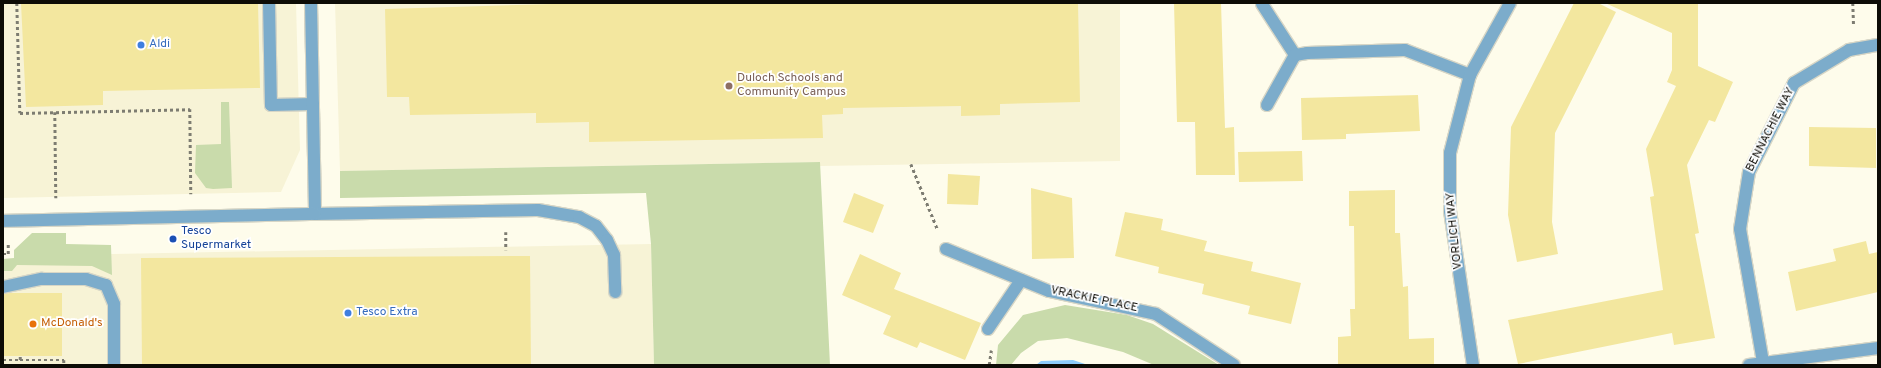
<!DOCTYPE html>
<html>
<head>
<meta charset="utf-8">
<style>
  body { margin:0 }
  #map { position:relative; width:1881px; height:368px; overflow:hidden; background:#fefceb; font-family:Overpass,sans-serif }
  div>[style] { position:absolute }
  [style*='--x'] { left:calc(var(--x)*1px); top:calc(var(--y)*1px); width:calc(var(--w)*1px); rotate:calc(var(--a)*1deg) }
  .built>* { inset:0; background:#f7f3d6 }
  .green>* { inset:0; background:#c9dbab }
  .water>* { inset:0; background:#8dccfb }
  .building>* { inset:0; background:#f3e79f }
  .path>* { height:2.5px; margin-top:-1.25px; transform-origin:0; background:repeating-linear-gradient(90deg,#7d7c71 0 3px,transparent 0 6px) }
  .roads { filter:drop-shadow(1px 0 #d7d6c6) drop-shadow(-1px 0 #d7d6c6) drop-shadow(0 1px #d7d6c6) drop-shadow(0 -1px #d7d6c6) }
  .service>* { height:12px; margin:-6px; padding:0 6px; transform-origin:6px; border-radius:6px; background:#7caccb }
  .minor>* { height:12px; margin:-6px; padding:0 6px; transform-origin:6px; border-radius:6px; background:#7caccb }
  .dots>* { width:11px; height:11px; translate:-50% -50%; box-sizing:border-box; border:2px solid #fff; border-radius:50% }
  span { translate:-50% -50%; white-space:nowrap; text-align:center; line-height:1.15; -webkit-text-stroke:3.5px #fff; paint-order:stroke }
  .shop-label { font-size:12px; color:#366cbe }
  .left { translate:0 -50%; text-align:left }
  .education-label { font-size:12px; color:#785e54 }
  .street-label { font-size:12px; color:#0d0c06 }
  .transit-label { font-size:12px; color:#164399 }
  .food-label { font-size:12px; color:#c56008 }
  .frame { position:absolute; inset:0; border:4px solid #0d0c06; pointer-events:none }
</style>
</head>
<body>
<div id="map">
  <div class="built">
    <i style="clip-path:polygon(3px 3px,296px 3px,300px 150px,281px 192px,3px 198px)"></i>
    <i style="clip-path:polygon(335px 3px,1120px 3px,1120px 161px,820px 166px,819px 162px,340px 171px)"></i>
    <i style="clip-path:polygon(651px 244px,654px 365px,3px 365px,3px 259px,113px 254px)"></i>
  </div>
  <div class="green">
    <i style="clip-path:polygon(221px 102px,229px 102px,232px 188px,213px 189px,206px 188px,195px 173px,196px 145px,221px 144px)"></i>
    <i style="clip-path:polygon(820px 162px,830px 365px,654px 365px,651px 244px,646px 193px,340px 198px,340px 171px)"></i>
    <i style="clip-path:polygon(32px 233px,66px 233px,66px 244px,111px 245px,112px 275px,92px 266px,17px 265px,12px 271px,3px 271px,3px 259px,14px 258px,14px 250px)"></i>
    <i style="clip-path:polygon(1065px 305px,1127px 315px,1153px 324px,1219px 365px,1154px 365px,1123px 352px,1067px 338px,1038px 341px,1021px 353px,1011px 365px,996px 365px,998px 345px,1023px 315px)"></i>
  </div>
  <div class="water">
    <i style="clip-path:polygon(1073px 360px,1088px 365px,1036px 365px,1041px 361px)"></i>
  </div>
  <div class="building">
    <i style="clip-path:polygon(21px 3px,258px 3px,260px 88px,103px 91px,103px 105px,26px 107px)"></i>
    <i style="clip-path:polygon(588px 3px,1078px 3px,1080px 102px,1000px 104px,1000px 115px,961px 116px,961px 106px,843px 108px,843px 114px,822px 115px,823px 138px,589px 142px,589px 122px,536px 123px,536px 113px,410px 115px,409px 97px,387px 97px,385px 9px)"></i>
    <i style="clip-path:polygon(1174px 3px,1221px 3px,1225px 128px,1234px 127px,1235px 175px,1196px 175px,1195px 122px,1177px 122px)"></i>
    <i style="clip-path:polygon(1574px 3px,1598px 3px,1616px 12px,1555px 133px,1552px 222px,1558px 254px,1517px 262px,1508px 215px,1511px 127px)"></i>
    <i style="clip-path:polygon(1605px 3px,1698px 3px,1698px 66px,1733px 82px,1715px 122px,1709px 120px,1687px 165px,1699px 233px,1695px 234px,1715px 338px,1674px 345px,1672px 333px,1518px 364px,1508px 320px,1663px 290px,1650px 197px,1654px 196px,1646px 149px,1676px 86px,1667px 82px,1672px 70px,1672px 33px)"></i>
    <i style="clip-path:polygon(1418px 95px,1420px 131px,1346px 134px,1346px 139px,1302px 140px,1301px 98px)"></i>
    <i style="clip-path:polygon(1809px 127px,1876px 128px,1876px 168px,1809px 166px)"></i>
    <i style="clip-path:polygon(1302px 151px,1303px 181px,1239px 182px,1238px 152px)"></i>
    <i style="clip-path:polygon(948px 174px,980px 176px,978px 205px,947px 204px)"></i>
    <i style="clip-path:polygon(1031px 188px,1072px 198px,1074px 258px,1032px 259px)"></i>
    <i style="clip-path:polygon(1395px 190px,1395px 233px,1400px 233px,1403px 287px,1408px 286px,1409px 339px,1434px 338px,1434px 365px,1338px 365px,1338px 337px,1351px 336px,1350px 309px,1355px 309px,1354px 226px,1349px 226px,1349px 191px)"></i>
    <i style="clip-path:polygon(854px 193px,884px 205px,873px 233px,843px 222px)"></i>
    <i style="clip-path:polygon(1125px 212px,1163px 219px,1161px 230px,1207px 241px,1204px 251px,1253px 262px,1251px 271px,1301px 283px,1291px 324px,1248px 314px,1250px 306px,1202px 294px,1204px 284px,1158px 273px,1159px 267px,1115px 256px)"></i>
    <i style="clip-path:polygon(1866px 241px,1869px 254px,1878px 252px,1878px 292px,1796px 311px,1788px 272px,1836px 261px,1833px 249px)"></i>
    <i style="clip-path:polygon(860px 254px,901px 273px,894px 289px,981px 323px,965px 360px,920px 342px,917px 348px,883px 334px,891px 316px,842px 295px)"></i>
    <i style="clip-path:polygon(530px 256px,531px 365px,142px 365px,141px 258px)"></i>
    <i style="clip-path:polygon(10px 293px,62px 293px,62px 356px,3px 356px,3px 294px)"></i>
  </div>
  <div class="path">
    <i style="--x:17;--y:3;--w:110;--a:88.4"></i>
    <i style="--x:20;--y:113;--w:170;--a:-1.3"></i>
    <i style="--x:190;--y:109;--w:85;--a:89.3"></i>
    <i style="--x:1853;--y:3;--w:23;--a:88"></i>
    <i style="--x:55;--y:112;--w:86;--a:89.3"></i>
    <i style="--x:911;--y:164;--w:71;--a:67.8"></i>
    <i style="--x:506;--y:232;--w:18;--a:90"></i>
    <i style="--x:3;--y:254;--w:5;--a:0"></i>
    <i style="--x:8;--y:254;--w:11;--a:-90"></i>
    <i style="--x:3;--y:360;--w:17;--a:0"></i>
    <i style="--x:20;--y:360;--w:4;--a:-90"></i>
    <i style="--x:20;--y:360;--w:44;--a:0"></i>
    <i style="--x:64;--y:360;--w:5;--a:90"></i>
    <i style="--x:989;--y:365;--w:15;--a:-82"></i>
  </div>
  <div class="roads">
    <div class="service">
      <i style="--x:269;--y:3;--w:102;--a:88.9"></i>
      <i style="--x:271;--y:105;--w:42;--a:-1.4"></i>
      <i style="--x:311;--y:3;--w:211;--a:88.9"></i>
      <i style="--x:315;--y:214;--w:223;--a:-1"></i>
      <i style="--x:538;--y:210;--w:42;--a:9.7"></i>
      <i style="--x:579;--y:217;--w:19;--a:28"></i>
      <i style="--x:596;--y:226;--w:18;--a:52"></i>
      <i style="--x:607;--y:240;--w:17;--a:65"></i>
      <i style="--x:614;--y:255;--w:37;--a:88"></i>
      <i style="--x:3;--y:287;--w:40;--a:-12"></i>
      <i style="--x:42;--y:279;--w:44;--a:0"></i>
      <i style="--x:86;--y:279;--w:21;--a:17"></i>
      <i style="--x:106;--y:285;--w:21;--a:67"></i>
      <i style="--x:114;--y:304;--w:61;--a:90"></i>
    </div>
    <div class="minor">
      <i style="--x:1262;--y:4;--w:61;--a:57.1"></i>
      <i style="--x:1267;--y:105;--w:57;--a:-60.8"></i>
      <i style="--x:1295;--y:55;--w:12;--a:-9"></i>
      <i style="--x:1307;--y:53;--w:98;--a:-1.8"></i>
      <i style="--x:1405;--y:50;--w:70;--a:21"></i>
      <i style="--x:3;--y:221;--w:312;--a:-1.3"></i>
      <i style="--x:946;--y:249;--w:111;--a:22.2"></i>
      <i style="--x:1049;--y:291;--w:109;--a:12.1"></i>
      <i style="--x:1156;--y:314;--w:93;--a:33.2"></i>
      <i style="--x:988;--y:329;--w:59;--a:-56"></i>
      <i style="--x:1763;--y:362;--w:135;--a:-99.8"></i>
      <i style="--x:1740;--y:229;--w:58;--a:-81"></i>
      <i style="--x:1749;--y:172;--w:100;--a:-63.2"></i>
      <i style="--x:1794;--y:83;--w:64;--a:-31"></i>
      <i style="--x:1849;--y:50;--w:29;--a:-10"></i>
      <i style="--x:1473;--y:365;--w:156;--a:-98.5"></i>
      <i style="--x:1450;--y:211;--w:58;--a:-90"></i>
      <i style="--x:1450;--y:153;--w:81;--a:-75.6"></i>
      <i style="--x:1470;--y:75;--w:82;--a:-60.9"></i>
      <i style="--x:1749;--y:365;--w:130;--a:-7.5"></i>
    </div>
  </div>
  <div class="dots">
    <i style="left:141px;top:45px;background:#3f7fe0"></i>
    <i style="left:729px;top:86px;background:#8d6e63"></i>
    <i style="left:173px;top:239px;background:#1a4fb4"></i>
    <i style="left:348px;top:313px;background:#3f7fe0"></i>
    <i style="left:33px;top:324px;background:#e8710a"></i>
  </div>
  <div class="shop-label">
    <span class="left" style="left:149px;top:45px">Aldi</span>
    <span class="left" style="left:356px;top:313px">Tesco Extra</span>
  </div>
  <div class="education-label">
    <span class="left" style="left:737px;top:86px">Duloch Schools and<br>Community Campus</span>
  </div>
  <div class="street-label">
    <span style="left:1771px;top:130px;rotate:-63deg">BENNACHIE WAY</span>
    <span style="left:1455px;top:231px;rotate:-96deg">VORLICH WAY</span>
    <span style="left:1094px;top:300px;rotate:12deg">VRACKIE PLACE</span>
  </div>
  <div class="transit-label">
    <span class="left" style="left:181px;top:239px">Tesco<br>Supermarket</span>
  </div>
  <div class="food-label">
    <span class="left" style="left:41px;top:324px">McDonald's</span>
  </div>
  <div class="frame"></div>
</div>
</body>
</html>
